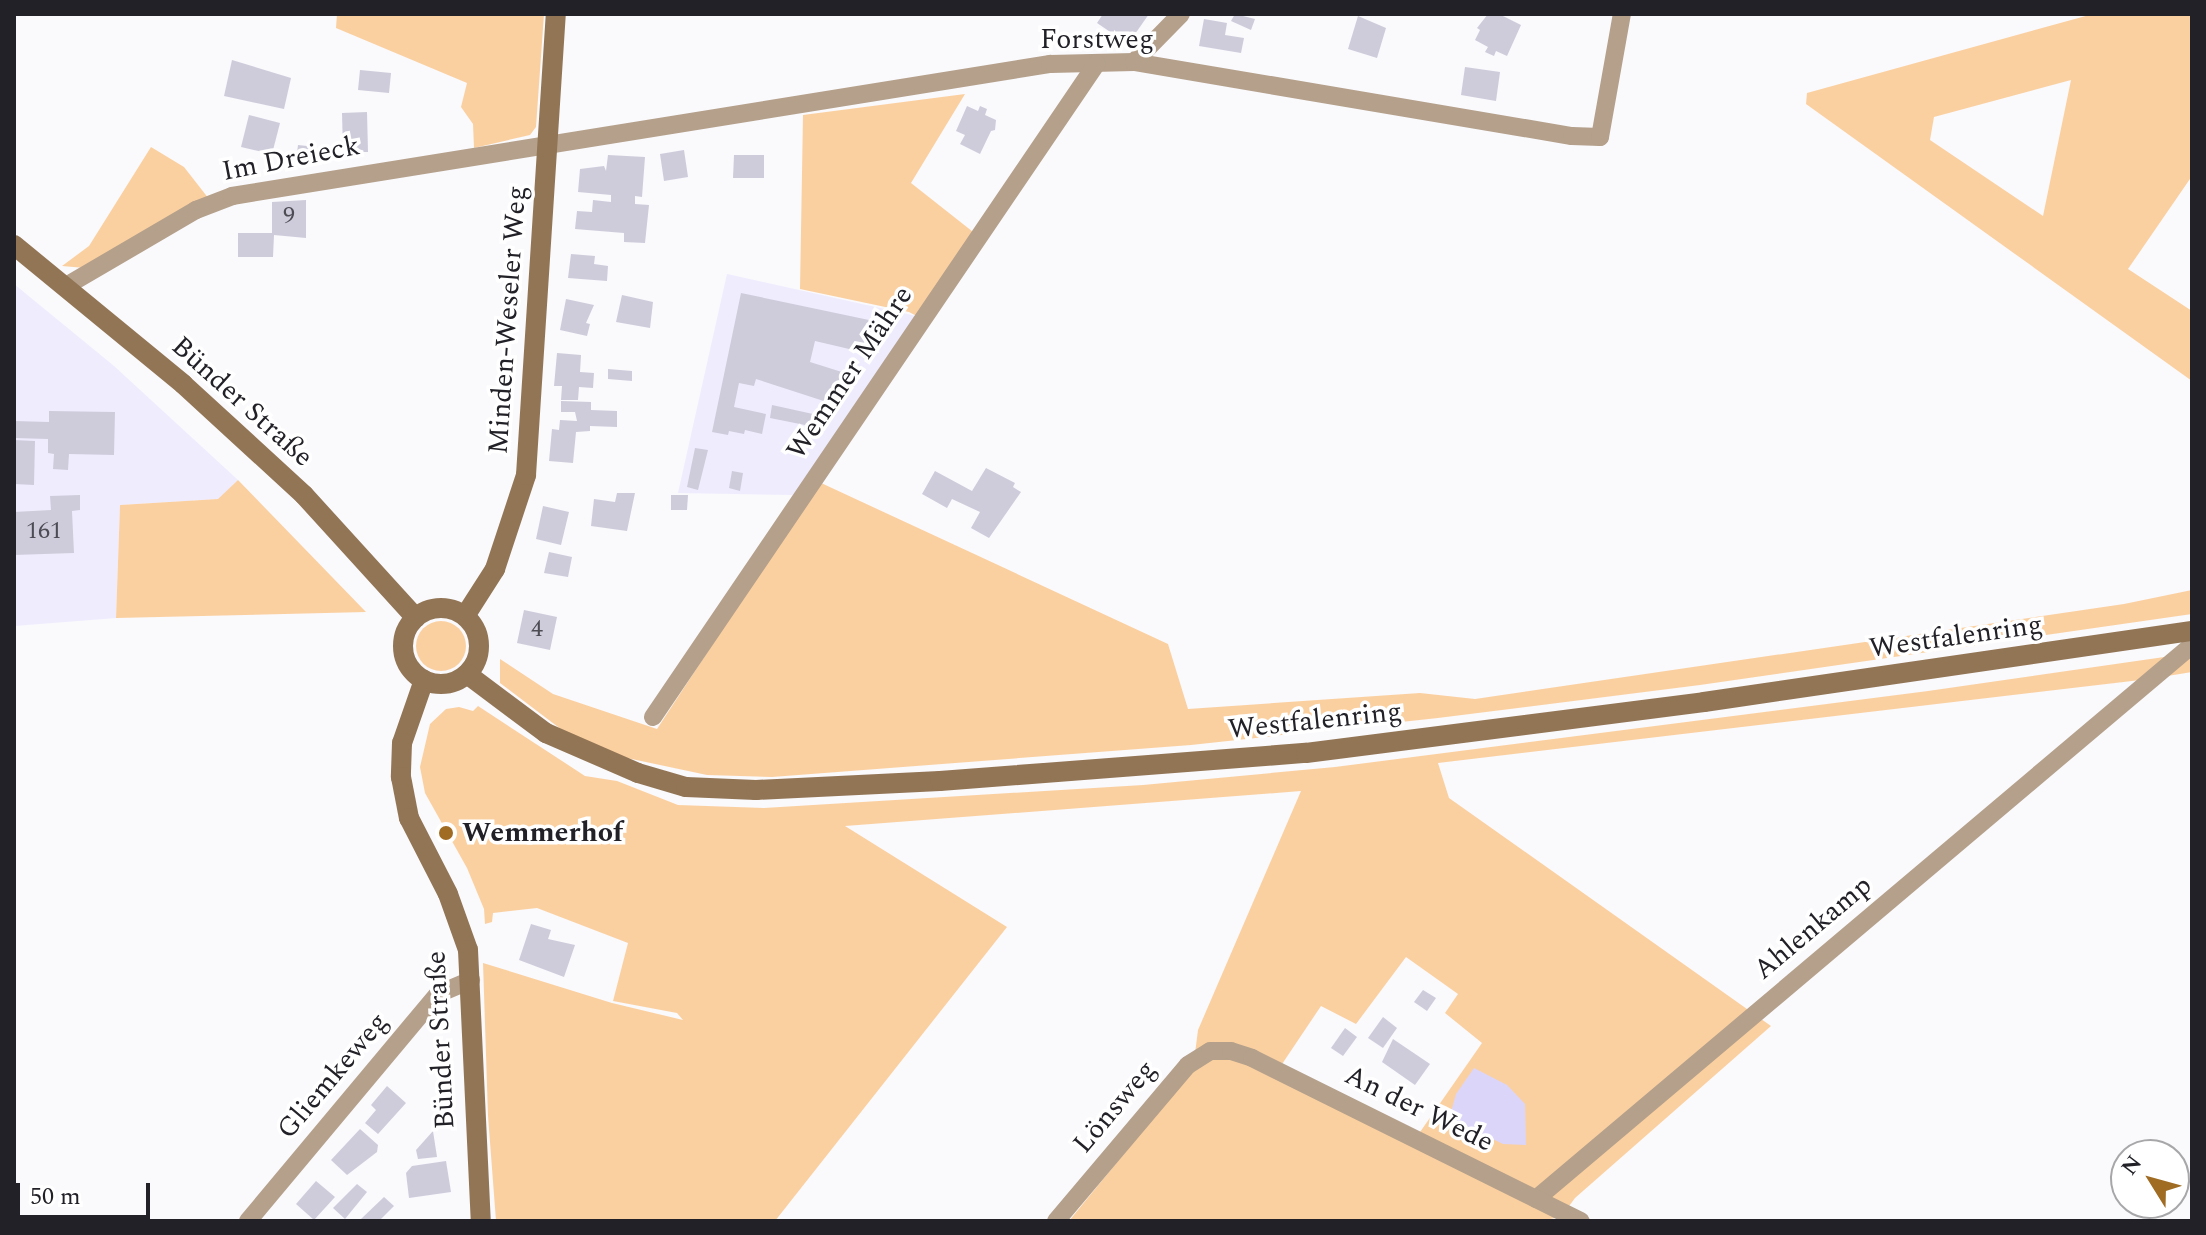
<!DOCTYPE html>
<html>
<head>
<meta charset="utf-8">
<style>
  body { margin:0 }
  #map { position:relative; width:2206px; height:1235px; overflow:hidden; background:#faf9fc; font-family:Spectral,serif }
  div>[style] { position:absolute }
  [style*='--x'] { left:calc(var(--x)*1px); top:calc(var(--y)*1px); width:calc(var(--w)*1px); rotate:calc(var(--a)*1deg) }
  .built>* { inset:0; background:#efecfe }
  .green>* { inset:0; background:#fbd0a0 }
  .round { border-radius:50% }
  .water>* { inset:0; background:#dbd5fa }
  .building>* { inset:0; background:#ceccdb }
  .street>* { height:18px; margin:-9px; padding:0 9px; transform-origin:9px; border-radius:9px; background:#b4a08b }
  .secondary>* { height:20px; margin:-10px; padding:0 10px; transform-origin:10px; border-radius:10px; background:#927555 }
  .secondary>.ring { margin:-10px; padding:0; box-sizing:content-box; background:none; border:20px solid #927555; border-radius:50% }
  .dots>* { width:22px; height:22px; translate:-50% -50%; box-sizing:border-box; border:4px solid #fff; border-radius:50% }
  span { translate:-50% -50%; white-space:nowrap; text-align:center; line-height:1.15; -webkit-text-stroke:7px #fff; paint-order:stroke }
  .number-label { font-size:24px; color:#4d4c54 }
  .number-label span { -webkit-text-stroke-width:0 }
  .street-label { font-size:28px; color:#222127 }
  .poi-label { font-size:28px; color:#222127; font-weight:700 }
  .left { translate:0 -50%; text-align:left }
  .frame { position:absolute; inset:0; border:16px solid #222127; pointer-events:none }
  .north { position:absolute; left:2110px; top:1139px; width:80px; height:80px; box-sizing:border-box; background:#fff; border:2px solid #a7a6a9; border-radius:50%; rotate:307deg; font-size:22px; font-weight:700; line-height:32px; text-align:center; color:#222127 }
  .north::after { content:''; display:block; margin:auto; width:28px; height:36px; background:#a06c24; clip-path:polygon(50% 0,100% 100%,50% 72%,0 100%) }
  .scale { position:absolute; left:16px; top:1183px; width:134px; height:36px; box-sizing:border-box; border:4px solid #222127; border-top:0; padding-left:10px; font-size:24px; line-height:28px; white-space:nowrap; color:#222127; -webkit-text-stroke:6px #fff; paint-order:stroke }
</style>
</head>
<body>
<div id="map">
  <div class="built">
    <i style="clip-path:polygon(727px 274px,916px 316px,793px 495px,678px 493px)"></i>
    <i style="clip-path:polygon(14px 284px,114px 366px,238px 480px,219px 499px,120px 505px,116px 618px,14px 626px)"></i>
  </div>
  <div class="green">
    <i style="clip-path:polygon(337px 14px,544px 14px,536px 127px,530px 135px,474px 148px,473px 124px,461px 107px,467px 83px,336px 28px)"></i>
    <i style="clip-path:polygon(evenodd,2093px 14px,2192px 15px,2192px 176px,2128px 269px,2192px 311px,2192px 381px,1806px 104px,1807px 93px,2093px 14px,2071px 80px,2043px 216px,1930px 140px,1934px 117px,2071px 80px)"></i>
    <i style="clip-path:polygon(965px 94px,911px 183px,982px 239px,926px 321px,909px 312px,800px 289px,803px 115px)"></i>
    <i style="clip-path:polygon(151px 147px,184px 167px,209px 199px,85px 268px,62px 266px,89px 246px)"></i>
    <i style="clip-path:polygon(238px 480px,366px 612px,116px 618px,120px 505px,218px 499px)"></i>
    <i style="clip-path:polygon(819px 482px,1168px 644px,1188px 709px,1420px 693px,1475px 699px,2124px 604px,2192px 590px,2192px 614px,1700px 685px,1438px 718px,1191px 745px,772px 777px,707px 775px,627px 758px,566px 733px,500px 683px,500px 659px,553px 694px,657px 729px)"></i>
    <i class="round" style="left:416px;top:621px;width:50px;height:50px"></i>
    <i style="clip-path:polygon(evenodd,2192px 653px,2192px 672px,2149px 679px,1438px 763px,1449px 798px,1771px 1026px,1575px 1198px,1561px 1217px,1539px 1221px,1069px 1221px,1193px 1069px,1198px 1030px,1301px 791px,845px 826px,1007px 927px,775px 1221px,496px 1221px,488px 1116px,483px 963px,612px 1003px,683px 1020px,677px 1013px,613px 1001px,628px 943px,537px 908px,493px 913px,492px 922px,485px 924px,484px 909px,467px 868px,425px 793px,420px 767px,430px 724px,446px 709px,459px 707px,473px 711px,478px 706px,585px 776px,617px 781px,678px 805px,764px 808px,1143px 785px,1335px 767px,1928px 691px,2192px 653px,1406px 957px,1458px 994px,1445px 1013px,1482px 1043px,1411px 1145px,1274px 1076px,1321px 1006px,1356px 1024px,1406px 957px)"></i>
  </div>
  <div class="water">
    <i style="clip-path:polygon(1474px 1068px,1507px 1085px,1525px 1104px,1526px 1145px,1503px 1144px,1455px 1121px,1451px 1112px,1456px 1094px)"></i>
  </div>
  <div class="building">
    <i style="clip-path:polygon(1103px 14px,1149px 14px,1128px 44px,1097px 23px)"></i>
    <i style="clip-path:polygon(1235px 14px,1255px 19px,1251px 30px,1231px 21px)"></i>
    <i style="clip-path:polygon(1488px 14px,1499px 14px,1521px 25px,1507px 56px,1496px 51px,1494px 56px,1485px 52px,1488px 47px,1475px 40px,1480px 30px,1477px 28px)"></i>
    <i style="clip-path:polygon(1358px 16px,1386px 28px,1377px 58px,1348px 49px)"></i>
    <i style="clip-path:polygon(1204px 19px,1227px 23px,1225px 35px,1244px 38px,1241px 53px,1199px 46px)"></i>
    <i style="clip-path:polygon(232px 60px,291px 78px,284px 109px,224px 96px)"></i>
    <i style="clip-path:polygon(1465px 67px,1500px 72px,1496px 101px,1461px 95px)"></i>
    <i style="clip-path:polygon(360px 70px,391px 73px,389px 93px,358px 90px)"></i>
    <i style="clip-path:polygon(967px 106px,978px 111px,980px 106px,987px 109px,985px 115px,996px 120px,995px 130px,991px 131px,980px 154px,960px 144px,965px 135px,956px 131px)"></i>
    <i style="clip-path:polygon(367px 112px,368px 152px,343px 152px,342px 113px)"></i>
    <i style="clip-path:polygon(249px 115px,280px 123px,272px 154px,241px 147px)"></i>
    <i style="clip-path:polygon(298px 145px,316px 147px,314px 164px,296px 161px)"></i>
    <i style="clip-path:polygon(684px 150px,688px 177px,664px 181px,660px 154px)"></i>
    <i style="clip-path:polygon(608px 155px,645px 157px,642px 197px,635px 196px,635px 204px,649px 205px,645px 243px,624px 242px,624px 233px,575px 229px,577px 211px,592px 212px,593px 200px,611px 202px,611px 195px,578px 192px,580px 169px,604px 166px,606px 171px)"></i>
    <i style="clip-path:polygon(734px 155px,764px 155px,764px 178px,733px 178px)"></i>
    <i style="clip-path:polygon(306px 200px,306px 238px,274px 235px,273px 257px,238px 257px,238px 233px,272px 233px,272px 202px)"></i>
    <i style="clip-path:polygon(571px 254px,595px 256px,594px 264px,608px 266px,607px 281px,568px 278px)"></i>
    <i style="clip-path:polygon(741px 293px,869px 320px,862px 352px,815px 341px,810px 362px,845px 373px,836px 405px,756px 379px,754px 386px,739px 383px,734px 407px,766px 414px,762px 434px,745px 430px,744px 434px,729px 431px,728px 435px,712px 432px)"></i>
    <i style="clip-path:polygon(622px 295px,653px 302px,650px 328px,616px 322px)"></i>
    <i style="clip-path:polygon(566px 299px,594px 305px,586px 323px,590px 324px,587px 336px,560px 330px)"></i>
    <i style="clip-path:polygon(557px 353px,581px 355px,580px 372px,594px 373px,593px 388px,579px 387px,578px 400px,561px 400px,562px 386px,554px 386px)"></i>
    <i style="clip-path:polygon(608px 369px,632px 371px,632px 381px,608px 379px)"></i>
    <i style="clip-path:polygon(561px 401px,591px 402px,591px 410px,617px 411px,617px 427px,590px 426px,590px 431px,576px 432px,573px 463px,549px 461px,552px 429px,559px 430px,560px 420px,577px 421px,575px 412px,561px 412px)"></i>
    <i style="clip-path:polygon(772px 405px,813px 414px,810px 426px,770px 418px)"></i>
    <i style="clip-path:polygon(49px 411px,115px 412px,114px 455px,69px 454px,68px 470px,53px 469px,54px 454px,48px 453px,48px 439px,14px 438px,14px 421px,49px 422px)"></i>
    <i style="clip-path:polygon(14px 440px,35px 441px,34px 485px,14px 484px)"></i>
    <i style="clip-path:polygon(695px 448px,708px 450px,698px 490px,687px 487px)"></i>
    <i style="clip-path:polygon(986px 468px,1015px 483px,1013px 487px,1021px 492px,989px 538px,971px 528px,980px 512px,952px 499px,947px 508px,922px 494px,935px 471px,972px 491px)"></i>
    <i style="clip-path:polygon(732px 471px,743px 473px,740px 491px,729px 488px)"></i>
    <i style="clip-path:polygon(617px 493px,635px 493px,627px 531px,591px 526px,594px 499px,615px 502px)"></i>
    <i style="clip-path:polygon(80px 495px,80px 510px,72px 511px,74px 553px,14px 555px,14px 512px,51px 510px,50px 496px)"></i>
    <i style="clip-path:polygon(671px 495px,688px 495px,687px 510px,671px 510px)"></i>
    <i style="clip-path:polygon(543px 506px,569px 512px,561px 545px,536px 539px)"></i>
    <i style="clip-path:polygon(549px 552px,572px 557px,568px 577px,544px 573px)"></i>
    <i style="clip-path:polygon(524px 610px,557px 617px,550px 650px,517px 643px)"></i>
    <i style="clip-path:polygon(531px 924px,551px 930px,548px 939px,575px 945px,564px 977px,519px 960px)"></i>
    <i style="clip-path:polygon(1423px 990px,1436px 998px,1427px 1011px,1414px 1002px)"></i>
    <i style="clip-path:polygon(1383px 1017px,1397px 1028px,1383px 1048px,1368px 1038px)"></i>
    <i style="clip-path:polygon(1345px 1028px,1357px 1037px,1343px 1056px,1331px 1048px)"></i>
    <i style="clip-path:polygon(1393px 1039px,1430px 1064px,1415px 1085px,1382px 1062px)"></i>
    <i style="clip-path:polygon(387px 1086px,406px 1103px,378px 1134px,365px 1123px,376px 1110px,371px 1105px)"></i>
    <i style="clip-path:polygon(360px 1129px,378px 1145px,377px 1152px,347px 1175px,331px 1160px)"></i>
    <i style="clip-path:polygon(433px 1131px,437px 1157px,418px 1159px,416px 1150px)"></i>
    <i style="clip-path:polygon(446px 1161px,451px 1192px,409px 1198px,406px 1173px,412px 1166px)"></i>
    <i style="clip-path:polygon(316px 1181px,335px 1197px,314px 1220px,296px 1204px)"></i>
    <i style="clip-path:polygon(357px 1184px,367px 1192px,345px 1219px,333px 1208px)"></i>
    <i style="clip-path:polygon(384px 1197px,394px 1206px,379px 1221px,363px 1221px,361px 1219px)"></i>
  </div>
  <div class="street">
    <i style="--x:1134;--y:62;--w:67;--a:-45.6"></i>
    <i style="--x:66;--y:286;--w:151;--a:-30.3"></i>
    <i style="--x:196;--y:210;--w:39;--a:-21"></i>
    <i style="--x:232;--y:196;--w:829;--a:-9.17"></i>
    <i style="--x:1050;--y:64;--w:84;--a:-1.4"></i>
    <i style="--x:1134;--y:62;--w:444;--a:9.6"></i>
    <i style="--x:1572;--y:136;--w:28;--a:2"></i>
    <i style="--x:1600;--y:137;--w:125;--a:-79.9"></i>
    <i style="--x:653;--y:717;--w:790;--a:-55.83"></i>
    <i style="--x:1536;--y:1199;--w:859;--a:-40.18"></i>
    <i style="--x:248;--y:1221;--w:296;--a:-50.1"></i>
    <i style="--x:438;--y:994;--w:36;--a:-23"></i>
    <i style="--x:1056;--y:1221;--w:204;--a:-49.8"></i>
    <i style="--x:1188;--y:1065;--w:26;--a:-32"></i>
    <i style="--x:1210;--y:1051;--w:21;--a:0"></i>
    <i style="--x:1231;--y:1051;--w:22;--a:18"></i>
    <i style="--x:1252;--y:1058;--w:367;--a:26.4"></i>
  </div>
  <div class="secondary">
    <i style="--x:14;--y:245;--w:219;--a:39.4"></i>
    <i style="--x:183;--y:384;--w:164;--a:42.5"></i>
    <i style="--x:304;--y:495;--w:166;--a:47.7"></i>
    <i class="ring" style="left:403px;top:608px;width:56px;height:56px"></i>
    <i style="--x:465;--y:616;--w:56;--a:-57.4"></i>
    <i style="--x:495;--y:569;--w:99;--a:-71.7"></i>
    <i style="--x:526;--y:475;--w:462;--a:-86.3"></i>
    <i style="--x:467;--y:674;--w:99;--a:36.8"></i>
    <i style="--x:546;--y:733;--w:100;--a:23.5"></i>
    <i style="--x:638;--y:773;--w:50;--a:16.3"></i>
    <i style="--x:686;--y:787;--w:70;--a:2.5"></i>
    <i style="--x:756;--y:790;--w:184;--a:-2.8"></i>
    <i style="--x:940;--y:781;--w:367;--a:-4.4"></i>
    <i style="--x:1306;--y:753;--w:401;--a:-7.3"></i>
    <i style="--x:1704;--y:702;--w:493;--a:-8.3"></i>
    <i style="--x:424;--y:680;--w:67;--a:109.2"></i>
    <i style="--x:402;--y:743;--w:34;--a:92"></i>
    <i style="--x:401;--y:777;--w:42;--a:79"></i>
    <i style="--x:409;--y:818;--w:85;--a:62.8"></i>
    <i style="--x:448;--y:894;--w:59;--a:70.3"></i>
    <i style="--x:468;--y:950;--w:271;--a:87.3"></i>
  </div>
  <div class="dots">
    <i style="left:446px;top:833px;background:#a06c24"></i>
  </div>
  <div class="number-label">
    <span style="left:289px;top:217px">9</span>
    <span style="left:44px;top:532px">161</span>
    <span style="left:537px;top:630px">4</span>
  </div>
  <div class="street-label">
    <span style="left:1097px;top:40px">Forstweg</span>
    <span style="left:291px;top:159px;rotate:-11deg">Im Dreieck</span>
    <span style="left:508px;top:320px;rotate:-86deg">Minden-Weseler Weg</span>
    <span style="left:850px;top:373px;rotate:-56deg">Wemmer Mähre</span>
    <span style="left:242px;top:402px;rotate:42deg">Bünder Straße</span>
    <span style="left:1956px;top:637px;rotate:-8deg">Westfalenring</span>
    <span style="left:1315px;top:721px;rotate:-6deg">Westfalenring</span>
    <span style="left:1813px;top:928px;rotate:-40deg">Ahlenkamp</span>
    <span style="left:441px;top:1040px;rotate:-93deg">Bünder Straße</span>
    <span style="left:333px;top:1076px;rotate:-50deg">Gliemkeweg</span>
    <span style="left:1115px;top:1107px;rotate:-50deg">Lönsweg</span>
    <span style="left:1419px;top:1109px;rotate:26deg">An der Wede</span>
  </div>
  <div class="poi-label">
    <span class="left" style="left:462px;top:833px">Wemmerhof</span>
  </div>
  <div class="frame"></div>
  <div class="north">N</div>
  <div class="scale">50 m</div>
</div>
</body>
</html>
